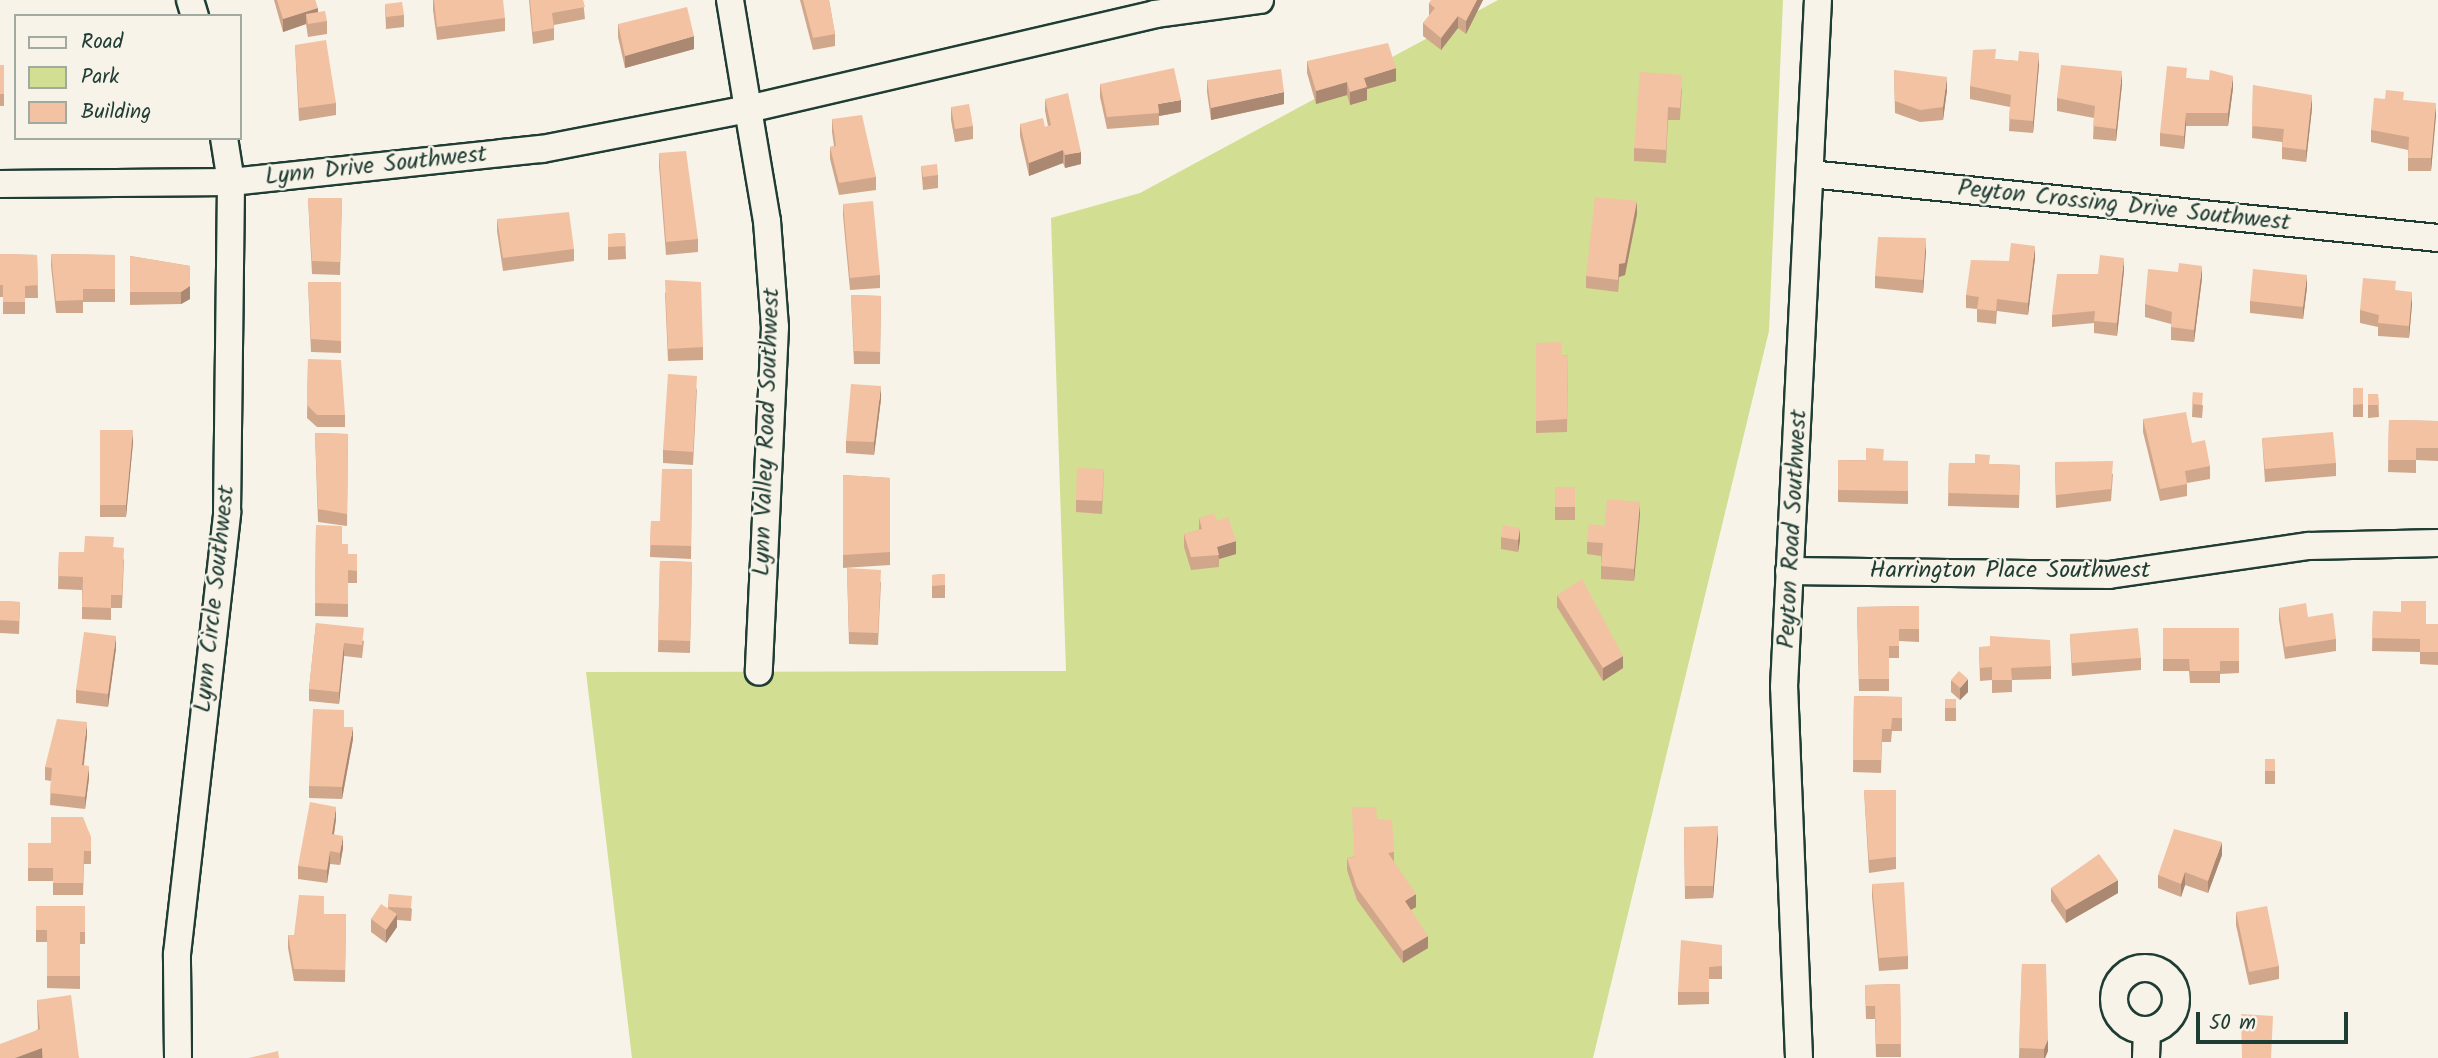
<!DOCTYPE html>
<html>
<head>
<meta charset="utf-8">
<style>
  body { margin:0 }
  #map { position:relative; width:2438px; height:1058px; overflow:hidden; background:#f7f3e8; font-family:Kalam,sans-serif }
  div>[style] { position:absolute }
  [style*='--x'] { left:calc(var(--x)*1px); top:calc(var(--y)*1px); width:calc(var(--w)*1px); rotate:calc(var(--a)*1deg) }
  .green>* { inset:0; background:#d2de91 }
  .roads { filter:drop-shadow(2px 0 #1f3d34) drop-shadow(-2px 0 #1f3d34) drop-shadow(0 2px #1f3d34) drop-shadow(0 -2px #1f3d34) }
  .minor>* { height:26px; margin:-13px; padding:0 13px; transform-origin:13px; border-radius:13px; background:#f7f3e8 }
  .minor>.ring { margin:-13px; padding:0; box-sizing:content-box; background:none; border:26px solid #f7f3e8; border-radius:50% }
  .wall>* { inset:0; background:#d1a78c }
  .shaded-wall>* { inset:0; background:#aa8872 }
  .building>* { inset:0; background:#f3c2a3 }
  span { translate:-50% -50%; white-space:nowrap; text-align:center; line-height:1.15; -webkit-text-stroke:5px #f7f3e8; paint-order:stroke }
  .street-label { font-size:24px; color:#1f3d34 }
  .legend { position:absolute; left:14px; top:14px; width:228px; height:126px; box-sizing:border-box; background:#f7f3e8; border:2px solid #a1aaa0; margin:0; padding:9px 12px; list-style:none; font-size:21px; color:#1f3d34 }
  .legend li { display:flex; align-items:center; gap:14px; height:35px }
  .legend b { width:35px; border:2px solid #a1aaa0 }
  .scale { position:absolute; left:2196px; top:1012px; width:152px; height:32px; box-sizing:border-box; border:4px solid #1f3d34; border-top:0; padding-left:9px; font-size:21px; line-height:24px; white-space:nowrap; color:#1f3d34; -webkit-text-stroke:5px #f7f3e8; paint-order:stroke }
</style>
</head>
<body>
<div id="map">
  <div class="green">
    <i style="clip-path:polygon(1498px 0,1783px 0,1769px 331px,1593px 1058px,632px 1058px,586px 672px,1066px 671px,1051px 218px,1140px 193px)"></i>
  </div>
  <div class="roads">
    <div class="minor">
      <i style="--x:190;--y:0;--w:17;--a:73"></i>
      <i style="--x:730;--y:0;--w:110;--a:80.6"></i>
      <i style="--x:748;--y:109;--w:418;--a:-13.1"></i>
      <i style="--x:1155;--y:14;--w:106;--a:-7.6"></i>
      <i style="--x:1810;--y:174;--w:631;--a:5.82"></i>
      <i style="--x:0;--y:184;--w:231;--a:-0.5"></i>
      <i style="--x:231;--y:182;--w:313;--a:-6.1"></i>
      <i style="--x:542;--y:149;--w:210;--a:-11"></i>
      <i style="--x:748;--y:109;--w:114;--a:80.4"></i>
      <i style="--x:767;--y:221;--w:106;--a:85.7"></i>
      <i style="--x:775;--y:327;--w:345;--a:92.7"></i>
      <i style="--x:1789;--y:571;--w:320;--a:0.7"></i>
      <i style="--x:2109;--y:575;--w:202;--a:-8.3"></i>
      <i style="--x:2309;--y:546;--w:129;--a:-1.3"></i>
      <i class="ring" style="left:2114px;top:968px;width:36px;height:36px"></i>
      <i style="--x:178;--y:1058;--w:104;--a:-90.6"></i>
      <i style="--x:177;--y:954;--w:445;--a:-83.5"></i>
      <i style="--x:227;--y:512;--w:330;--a:-89.3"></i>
      <i style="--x:231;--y:182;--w:45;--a:-99"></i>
      <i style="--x:1799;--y:1058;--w:371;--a:-92.3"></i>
      <i style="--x:1784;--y:687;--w:688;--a:-87.17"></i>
      <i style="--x:2146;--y:1058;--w:27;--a:-88"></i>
    </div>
  </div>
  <div class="wall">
    <i style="clip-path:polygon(274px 0,315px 0,318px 12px,327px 21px,327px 34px,308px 37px,306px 24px,283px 32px)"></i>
    <i style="clip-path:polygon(433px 0,505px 18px,505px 31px,437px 40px,433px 10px)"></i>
    <i style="clip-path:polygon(529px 0,583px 0,585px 19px,554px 25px,554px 40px,533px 44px)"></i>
    <i style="clip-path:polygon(800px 0,829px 0,835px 34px,835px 46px,813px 50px)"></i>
    <i style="clip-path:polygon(1483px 0,1466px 34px,1458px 28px,1441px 50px,1423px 36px,1423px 23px,1429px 16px,1429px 3px)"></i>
    <i style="clip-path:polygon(385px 4px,404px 15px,404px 27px,386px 29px)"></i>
    <i style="clip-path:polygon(618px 24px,694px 49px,625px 68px,618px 37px)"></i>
    <i style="clip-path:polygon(295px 45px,336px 103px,336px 115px,299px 121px)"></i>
    <i style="clip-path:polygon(1996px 59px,2018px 61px,2039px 65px,2033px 133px,2009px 131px,2010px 107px,1970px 99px,1970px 86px)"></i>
    <i style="clip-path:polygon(1307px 61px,1396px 81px,1367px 89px,1367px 100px,1350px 105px,1347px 95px,1316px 104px,1307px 73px)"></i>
    <i style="clip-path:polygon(0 65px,4px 65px,4px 106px,0 106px)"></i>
    <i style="clip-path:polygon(1894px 70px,1947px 90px,1943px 120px,1920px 122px,1895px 113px)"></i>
    <i style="clip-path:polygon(2187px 78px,2233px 88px,2228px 126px,2186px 126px,2184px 149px,2160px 146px,2160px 133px)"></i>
    <i style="clip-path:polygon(1207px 80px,1284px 104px,1211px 120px,1207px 92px)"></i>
    <i style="clip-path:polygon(1100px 84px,1181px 112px,1159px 116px,1159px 125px,1107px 129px,1100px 97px)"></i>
    <i style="clip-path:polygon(2122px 84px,2116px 141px,2093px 139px,2094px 118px,2057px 111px,2057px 98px)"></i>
    <i style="clip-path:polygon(2253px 85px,2312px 108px,2306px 162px,2282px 159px,2282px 142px,2252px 138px)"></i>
    <i style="clip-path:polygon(1682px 88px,1680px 120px,1668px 120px,1666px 163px,1634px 161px,1634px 148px)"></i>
    <i style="clip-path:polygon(1045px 99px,1081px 164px,1065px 168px,1063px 163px,1029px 176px,1020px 136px,1020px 124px,1045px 127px,1048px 126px,1045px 111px)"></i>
    <i style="clip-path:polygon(2404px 100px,2436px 115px,2431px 171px,2408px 171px,2408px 150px,2371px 142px,2371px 130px)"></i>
    <i style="clip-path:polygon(951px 107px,973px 126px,973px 139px,955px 142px,951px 120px)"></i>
    <i style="clip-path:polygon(832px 119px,876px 177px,876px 190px,839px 195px,830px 159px,830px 147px,834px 146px,832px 132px)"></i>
    <i style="clip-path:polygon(659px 153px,698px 239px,698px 252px,666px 255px,659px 166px)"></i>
    <i style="clip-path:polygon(921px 166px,938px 175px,938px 188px,923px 190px)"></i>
    <i style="clip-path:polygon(308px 198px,342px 198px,340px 275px,312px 274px)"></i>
    <i style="clip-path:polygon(843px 204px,880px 275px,880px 288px,850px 290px,843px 216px)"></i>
    <i style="clip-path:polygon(1637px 214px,1625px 275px,1619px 277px,1618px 292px,1586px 288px,1586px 276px)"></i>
    <i style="clip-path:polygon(497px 219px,574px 249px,574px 261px,503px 271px,497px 231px)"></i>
    <i style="clip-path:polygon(625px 233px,626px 259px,608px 260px,608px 234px)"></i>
    <i style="clip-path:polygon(1926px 251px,1923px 293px,1875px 288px,1875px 276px)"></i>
    <i style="clip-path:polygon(0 254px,37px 255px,38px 298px,25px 298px,25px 314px,3px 314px,3px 297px,0 297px)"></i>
    <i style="clip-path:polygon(51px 254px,115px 255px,115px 302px,83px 302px,83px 313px,56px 313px,51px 266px)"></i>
    <i style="clip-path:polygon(130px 256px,190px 266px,190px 299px,181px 304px,130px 305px)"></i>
    <i style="clip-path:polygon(2035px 258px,2028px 315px,1997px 311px,1996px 324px,1977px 322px,1977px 309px,1966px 308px,1966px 295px,2009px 261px)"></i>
    <i style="clip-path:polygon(2124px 270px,2117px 336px,2094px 333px,2094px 323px,2052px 327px,2052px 315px)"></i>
    <i style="clip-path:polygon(2202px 278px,2194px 342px,2171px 340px,2171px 324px,2145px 317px,2145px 304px)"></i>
    <i style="clip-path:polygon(308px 282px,341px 282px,341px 353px,311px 352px)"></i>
    <i style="clip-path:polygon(2307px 287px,2303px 319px,2250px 313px,2250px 301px)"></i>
    <i style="clip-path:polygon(2396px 290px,2412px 304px,2409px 338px,2378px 336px,2378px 327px,2360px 323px,2360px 310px)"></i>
    <i style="clip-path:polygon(665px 292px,703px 347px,703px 360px,668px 361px)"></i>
    <i style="clip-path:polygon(851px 295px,881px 296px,880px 364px,854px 364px)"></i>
    <i style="clip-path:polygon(1536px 343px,1562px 356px,1568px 355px,1567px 432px,1536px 433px)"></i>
    <i style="clip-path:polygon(308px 359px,345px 415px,345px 427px,317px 427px,307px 418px)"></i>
    <i style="clip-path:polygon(697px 388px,693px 465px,663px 463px,663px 450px)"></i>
    <i style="clip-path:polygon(2353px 388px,2363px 388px,2363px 417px,2353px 417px)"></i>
    <i style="clip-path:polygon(2193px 392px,2203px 406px,2202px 418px,2192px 417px)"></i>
    <i style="clip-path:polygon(2368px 394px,2378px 394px,2379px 417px,2368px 418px)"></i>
    <i style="clip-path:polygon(881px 399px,874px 455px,846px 453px,846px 441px)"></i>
    <i style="clip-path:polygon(2143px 419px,2192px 443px,2210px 466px,2210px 479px,2187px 483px,2187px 496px,2160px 501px,2143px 432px)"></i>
    <i style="clip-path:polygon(2389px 420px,2438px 421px,2438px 461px,2416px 460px,2416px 473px,2388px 472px)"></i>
    <i style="clip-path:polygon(100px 430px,133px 442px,126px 517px,100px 517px)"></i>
    <i style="clip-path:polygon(315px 433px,348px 434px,347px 526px,318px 522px)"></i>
    <i style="clip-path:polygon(2262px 438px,2336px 463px,2336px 476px,2265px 482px)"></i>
    <i style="clip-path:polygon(1838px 460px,1908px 461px,1908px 504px,1838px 502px)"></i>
    <i style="clip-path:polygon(2055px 462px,2113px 474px,2111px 501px,2056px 508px)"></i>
    <i style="clip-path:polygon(1949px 463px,2020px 465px,2019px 508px,1948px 506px)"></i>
    <i style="clip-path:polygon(692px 469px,691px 559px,650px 557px,651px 521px,660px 521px)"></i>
    <i style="clip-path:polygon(1104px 469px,1102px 514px,1076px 512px,1076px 500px)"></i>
    <i style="clip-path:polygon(843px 475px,890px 478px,890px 565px,843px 568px)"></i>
    <i style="clip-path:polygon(1555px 487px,1575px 487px,1575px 520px,1555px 520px)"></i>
    <i style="clip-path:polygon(1640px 514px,1634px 581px,1601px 579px,1601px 556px,1587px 554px,1587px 542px,1605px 526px)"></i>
    <i style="clip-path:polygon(1199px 518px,1217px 521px,1236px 554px,1219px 559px,1219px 567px,1191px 570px,1184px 547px,1184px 534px,1199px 530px)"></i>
    <i style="clip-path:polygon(316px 525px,342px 544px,348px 554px,357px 554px,357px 583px,348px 583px,348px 617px,315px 616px)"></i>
    <i style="clip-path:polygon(1501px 537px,1520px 540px,1518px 552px,1501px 549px)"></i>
    <i style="clip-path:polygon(114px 547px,124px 560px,122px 608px,111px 608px,111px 620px,82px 619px,82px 590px,58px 589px,59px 552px,84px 552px)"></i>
    <i style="clip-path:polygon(660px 561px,692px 562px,690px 653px,658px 652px)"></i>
    <i style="clip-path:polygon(847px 568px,881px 582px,878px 645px,849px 644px)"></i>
    <i style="clip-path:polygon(945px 574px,945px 598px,932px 598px,932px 575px)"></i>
    <i style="clip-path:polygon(1557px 595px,1623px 668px,1603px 681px,1557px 607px)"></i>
    <i style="clip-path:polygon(0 601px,20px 602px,19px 634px,0 633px)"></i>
    <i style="clip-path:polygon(1919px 606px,1919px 642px,1899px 641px,1899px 658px,1889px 658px,1889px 691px,1859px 691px,1857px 607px)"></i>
    <i style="clip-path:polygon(2279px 608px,2308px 617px,2336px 639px,2336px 651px,2285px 659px,2279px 620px)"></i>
    <i style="clip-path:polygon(2373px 611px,2426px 624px,2438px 624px,2438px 665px,2420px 664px,2420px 652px,2372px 651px)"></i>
    <i style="clip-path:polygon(316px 623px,364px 641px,362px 658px,344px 656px,339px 704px,309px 701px,309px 689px)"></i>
    <i style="clip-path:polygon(2163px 628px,2239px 628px,2239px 673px,2220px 674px,2220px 683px,2190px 683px,2189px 671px,2163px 671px)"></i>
    <i style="clip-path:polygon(2070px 634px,2141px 658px,2141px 670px,2072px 676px)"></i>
    <i style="clip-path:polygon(1979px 647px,2051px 666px,2051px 679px,2012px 680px,2012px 692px,1992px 693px,1992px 680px,1980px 681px)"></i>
    <i style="clip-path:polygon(116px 648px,108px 707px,76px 703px,76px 690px)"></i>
    <i style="clip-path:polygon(1951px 680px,1968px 692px,1960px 700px,1951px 692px)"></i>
    <i style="clip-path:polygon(1854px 696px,1902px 697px,1902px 731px,1892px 731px,1891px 742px,1882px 742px,1881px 773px,1853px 772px)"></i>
    <i style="clip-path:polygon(1945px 699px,1956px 699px,1956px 721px,1945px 721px)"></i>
    <i style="clip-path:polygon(344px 727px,353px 739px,342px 799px,309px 798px,309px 786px)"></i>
    <i style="clip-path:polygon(87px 735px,84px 765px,89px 778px,85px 809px,50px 805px,51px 781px,45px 780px,45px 767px)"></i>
    <i style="clip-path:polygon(2265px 759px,2275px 759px,2275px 784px,2265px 784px)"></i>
    <i style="clip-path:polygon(1864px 790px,1896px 790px,1896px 869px,1869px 873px)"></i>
    <i style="clip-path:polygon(336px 819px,334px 834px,343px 848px,340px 865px,330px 864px,327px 883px,298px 879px,298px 866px)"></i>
    <i style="clip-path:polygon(1377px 819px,1394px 852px,1394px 862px,1416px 907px,1411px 910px,1428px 948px,1403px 963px,1357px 900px,1347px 870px,1347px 858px,1353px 857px)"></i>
    <i style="clip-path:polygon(1684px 827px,1718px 839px,1713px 898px,1685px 899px)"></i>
    <i style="clip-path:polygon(91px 837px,91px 864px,84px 864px,83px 895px,53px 895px,53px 881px,28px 881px,28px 843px,51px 843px)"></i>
    <i style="clip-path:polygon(2222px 855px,2208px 893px,2185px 885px,2181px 897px,2158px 888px,2158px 875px)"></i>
    <i style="clip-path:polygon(1872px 884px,1908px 956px,1908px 969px,1879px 971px,1872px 897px)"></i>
    <i style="clip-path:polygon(2051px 888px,2118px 893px,2066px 923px,2051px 901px)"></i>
    <i style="clip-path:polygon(389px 894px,412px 909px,411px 921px,397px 920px,397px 927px,386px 943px,371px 932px,371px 919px,388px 908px)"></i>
    <i style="clip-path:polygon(36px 906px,85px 906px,85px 944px,80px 944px,80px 989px,47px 988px,47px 942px,36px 942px)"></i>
    <i style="clip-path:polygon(2236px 912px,2279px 966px,2279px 979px,2249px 985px,2236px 925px)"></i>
    <i style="clip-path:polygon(346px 914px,345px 982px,294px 981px,288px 948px,288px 935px,294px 935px)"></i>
    <i style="clip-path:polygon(1722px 945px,1722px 979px,1709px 979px,1709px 1004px,1678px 1005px,1678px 992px)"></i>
    <i style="clip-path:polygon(2022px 964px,2048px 1051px,2045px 1058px,2019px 1058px)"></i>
    <i style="clip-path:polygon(1900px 984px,1901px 1057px,1876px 1057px,1875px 1019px,1866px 1019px,1865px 985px)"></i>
    <i style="clip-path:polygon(37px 1000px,79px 1058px,0 1058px,38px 1029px)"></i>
  </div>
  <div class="shaded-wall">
    <i style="clip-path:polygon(1477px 0,1483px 0,1466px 34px,1466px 21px)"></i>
    <i style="clip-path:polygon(318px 8px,318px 21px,306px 14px,306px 24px,283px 32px,283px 19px)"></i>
    <i style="clip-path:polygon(1458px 16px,1458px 28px,1441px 50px,1441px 38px)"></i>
    <i style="clip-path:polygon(694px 36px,694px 49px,625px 68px,625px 56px)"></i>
    <i style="clip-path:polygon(2039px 53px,2039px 65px,2033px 133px,2033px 121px)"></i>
    <i style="clip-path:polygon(1396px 68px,1396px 81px,1367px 89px,1367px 100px,1350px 105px,1350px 92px,1364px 78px)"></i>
    <i style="clip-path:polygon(2122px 71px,2122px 84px,2116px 141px,2116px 129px)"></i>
    <i style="clip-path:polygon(2233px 76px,2233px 88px,2228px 126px,2228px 113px)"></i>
    <i style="clip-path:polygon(1947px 77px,1947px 90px,1943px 120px,1943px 107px)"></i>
    <i style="clip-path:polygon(1347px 82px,1347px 95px,1316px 104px,1316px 91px)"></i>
    <i style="clip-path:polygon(1284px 92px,1284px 104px,1211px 120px,1211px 108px)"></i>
    <i style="clip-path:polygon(2312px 95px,2312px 108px,2306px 162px,2306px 150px)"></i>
    <i style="clip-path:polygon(1181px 100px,1181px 112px,1159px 116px,1158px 104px)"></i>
    <i style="clip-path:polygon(2436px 103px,2436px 115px,2431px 171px,2431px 158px)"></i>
    <i style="clip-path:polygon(2186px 113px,2186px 126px,2184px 149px,2184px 136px)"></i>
    <i style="clip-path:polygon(1063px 150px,1063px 163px,1029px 176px,1029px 163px)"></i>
    <i style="clip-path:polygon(1081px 152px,1081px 164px,1065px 168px,1065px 155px)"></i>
    <i style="clip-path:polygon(1637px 201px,1637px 214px,1625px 275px,1619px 277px,1618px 292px,1619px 264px)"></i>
    <i style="clip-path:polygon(1926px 238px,1926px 251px,1923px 293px,1923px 280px)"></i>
    <i style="clip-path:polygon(2035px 246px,2035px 258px,2028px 315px,2028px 303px)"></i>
    <i style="clip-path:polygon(2124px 258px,2124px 270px,2117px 336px,2117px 323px)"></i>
    <i style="clip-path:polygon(2202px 266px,2202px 278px,2194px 342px,2194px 330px)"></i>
    <i style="clip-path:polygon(2307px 275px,2307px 287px,2303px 319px,2303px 307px)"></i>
    <i style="clip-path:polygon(190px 286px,190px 299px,181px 304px,181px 292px)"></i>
    <i style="clip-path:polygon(2412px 292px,2412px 304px,2409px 338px,2409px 326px)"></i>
    <i style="clip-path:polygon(881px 386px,881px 399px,874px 455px,874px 442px)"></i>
    <i style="clip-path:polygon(133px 430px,133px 442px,126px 517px,126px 505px)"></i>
    <i style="clip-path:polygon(1640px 502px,1640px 514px,1634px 581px,1634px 569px)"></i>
    <i style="clip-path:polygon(1520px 528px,1520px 540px,1518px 552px,1518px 540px)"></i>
    <i style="clip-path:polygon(1236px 541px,1236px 554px,1219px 559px,1217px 547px)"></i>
    <i style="clip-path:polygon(116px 636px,116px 648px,108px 707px,108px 694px)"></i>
    <i style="clip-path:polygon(344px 643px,344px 656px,339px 704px,339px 692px)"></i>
    <i style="clip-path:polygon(1623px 656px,1623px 668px,1603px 681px,1603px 668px)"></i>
    <i style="clip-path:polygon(1968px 679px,1968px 692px,1960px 700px,1960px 688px)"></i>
    <i style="clip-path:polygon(87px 722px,87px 735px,82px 777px,82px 765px)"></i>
    <i style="clip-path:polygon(353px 727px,353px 739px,342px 799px,342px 787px)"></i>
    <i style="clip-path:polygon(89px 766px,89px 778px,85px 809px,85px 797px)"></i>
    <i style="clip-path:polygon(336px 807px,336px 819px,332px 847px,332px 834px)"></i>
    <i style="clip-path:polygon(1718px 826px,1718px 839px,1713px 898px,1713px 886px)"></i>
    <i style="clip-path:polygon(343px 836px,343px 848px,340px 865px,340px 853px)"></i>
    <i style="clip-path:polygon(2222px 842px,2222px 855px,2208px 893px,2208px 881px)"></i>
    <i style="clip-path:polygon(330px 851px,330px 864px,327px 883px,327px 870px)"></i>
    <i style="clip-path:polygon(2185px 872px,2185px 885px,2181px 897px,2181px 884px)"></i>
    <i style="clip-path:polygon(2118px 880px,2118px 893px,2066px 923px,2066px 910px)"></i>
    <i style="clip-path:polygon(1416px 894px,1416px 907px,1405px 913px,1405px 901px)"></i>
    <i style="clip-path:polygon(397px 914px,397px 927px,386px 943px,386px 930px)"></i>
    <i style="clip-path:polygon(1428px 936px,1428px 948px,1403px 963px,1403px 951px)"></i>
    <i style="clip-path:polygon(2048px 1039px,2048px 1051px,2045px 1058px,2044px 1058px,2044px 1049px)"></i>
    <i style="clip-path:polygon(42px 1048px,42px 1058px,15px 1058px)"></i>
  </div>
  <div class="building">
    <i style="clip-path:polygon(277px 0,315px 0,318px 8px,283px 19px)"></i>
    <i style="clip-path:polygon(434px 0,503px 0,505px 18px,437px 27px)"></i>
    <i style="clip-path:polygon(530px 0,583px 0,585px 7px,552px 13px,554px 28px,533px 32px)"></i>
    <i style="clip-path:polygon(803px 0,829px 0,835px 34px,813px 38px)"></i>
    <i style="clip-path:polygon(1431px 0,1477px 0,1466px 21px,1458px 16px,1441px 38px,1423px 23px,1435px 8px,1429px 3px)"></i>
    <i style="clip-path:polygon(402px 2px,404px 15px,386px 17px,385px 4px)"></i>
    <i style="clip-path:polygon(687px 7px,694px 36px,625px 56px,618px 24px)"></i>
    <i style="clip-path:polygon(325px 11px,327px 21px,308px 24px,306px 14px)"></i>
    <i style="clip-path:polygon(326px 40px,336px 103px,299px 108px,295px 45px)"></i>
    <i style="clip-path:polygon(1388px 43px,1396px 68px,1364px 78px,1367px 87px,1350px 92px,1347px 82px,1316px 91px,1307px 61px)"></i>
    <i style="clip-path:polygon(1996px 49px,1995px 59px,2018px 61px,2019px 51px,2039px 53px,2033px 121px,2009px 119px,2011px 95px,1970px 86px,1973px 50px)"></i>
    <i style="clip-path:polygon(0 65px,4px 65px,4px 94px,0 94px)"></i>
    <i style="clip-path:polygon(2061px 65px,2122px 71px,2116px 129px,2093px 126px,2095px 106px,2057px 98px)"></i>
    <i style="clip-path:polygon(2167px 66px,2187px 68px,2186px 78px,2209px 80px,2210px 70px,2233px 76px,2228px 113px,2186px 113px,2184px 136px,2160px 133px)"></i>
    <i style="clip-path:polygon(1174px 68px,1181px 100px,1158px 104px,1159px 113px,1107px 117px,1100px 84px)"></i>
    <i style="clip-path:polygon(1281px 69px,1284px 92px,1211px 108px,1207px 80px)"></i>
    <i style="clip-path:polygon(1894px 70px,1947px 77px,1943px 107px,1920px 110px,1895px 101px)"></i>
    <i style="clip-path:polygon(1640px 72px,1682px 75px,1680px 108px,1668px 107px,1666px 150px,1634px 148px)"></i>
    <i style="clip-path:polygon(2253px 85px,2312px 95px,2306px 150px,2282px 147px,2284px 129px,2252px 126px)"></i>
    <i style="clip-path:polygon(2386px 90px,2404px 92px,2403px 100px,2436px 103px,2431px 158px,2408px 158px,2409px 137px,2371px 130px,2374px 98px,2385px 99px)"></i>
    <i style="clip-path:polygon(1068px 93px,1081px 152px,1065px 155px,1063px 150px,1029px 163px,1020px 124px,1043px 118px,1045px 127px,1051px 125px,1045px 99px)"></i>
    <i style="clip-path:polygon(969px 104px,973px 126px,955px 129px,951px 107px)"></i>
    <i style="clip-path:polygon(862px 115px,876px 177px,839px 183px,830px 147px,836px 146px,832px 119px)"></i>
    <i style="clip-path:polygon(686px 151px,698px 239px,666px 242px,659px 153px)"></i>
    <i style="clip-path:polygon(937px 164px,938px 175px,923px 177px,921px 166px)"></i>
    <i style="clip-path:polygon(1595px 197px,1637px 201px,1625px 263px,1619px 264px,1618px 280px,1586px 276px)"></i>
    <i style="clip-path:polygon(308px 198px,342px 198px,340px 262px,312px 261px)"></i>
    <i style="clip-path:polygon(873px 201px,880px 275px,850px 278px,843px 204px)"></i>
    <i style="clip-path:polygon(569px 212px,574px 249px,503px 258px,497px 219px)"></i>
    <i style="clip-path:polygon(625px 233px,626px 246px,608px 247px,608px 234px)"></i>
    <i style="clip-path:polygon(1878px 237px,1926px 238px,1923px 280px,1875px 276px)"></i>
    <i style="clip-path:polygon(2011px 243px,2035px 246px,2028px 303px,1997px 299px,1996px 311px,1977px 309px,1979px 297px,1966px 295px,1971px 260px,2009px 261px)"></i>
    <i style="clip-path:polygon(0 254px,37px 255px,38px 285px,25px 286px,25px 302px,3px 302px,3px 285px,0 285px)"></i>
    <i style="clip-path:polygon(51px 254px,115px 255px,115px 289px,83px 289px,83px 300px,56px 301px)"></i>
    <i style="clip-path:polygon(2100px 255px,2124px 258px,2117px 323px,2094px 321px,2095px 311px,2052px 315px,2057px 274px,2098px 274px)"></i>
    <i style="clip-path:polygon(130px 256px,190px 266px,190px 286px,181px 292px,130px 292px)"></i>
    <i style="clip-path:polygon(2179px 263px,2202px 266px,2194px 330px,2171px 327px,2172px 312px,2145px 304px,2148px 269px,2178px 272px)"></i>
    <i style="clip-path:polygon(2253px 269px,2307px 275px,2303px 307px,2250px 301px)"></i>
    <i style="clip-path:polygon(2363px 278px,2396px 281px,2395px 290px,2412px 292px,2409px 326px,2378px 323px,2379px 315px,2360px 310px)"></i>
    <i style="clip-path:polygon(665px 280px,701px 282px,703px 347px,668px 349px)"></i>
    <i style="clip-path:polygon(308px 282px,341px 282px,341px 341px,311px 339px)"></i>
    <i style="clip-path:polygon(851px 295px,881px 296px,880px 352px,854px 351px)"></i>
    <i style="clip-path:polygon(1561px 342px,1562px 356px,1568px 355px,1567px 419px,1536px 421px,1536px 343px)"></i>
    <i style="clip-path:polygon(308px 359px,341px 360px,345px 415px,317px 415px,307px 405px)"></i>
    <i style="clip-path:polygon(668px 374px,697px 376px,693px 452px,663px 450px)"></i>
    <i style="clip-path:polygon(851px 384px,881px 386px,874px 442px,846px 441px)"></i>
    <i style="clip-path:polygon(2353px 388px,2363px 388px,2363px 404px,2353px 405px)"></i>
    <i style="clip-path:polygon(2193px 392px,2203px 393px,2202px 405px,2192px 404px)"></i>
    <i style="clip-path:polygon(2368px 394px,2378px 394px,2379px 405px,2368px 405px)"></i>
    <i style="clip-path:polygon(2186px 412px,2192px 443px,2205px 440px,2210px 466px,2185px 471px,2187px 484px,2160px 489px,2143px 419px)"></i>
    <i style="clip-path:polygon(2389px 420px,2438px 421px,2438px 448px,2416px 448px,2416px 460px,2388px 460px)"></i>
    <i style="clip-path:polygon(100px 430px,133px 430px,126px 505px,100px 505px)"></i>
    <i style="clip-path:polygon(2333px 432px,2336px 463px,2265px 469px,2262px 438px)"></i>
    <i style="clip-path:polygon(315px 433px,348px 434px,347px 514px,318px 509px)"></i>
    <i style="clip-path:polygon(1866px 448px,1884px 449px,1883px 461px,1908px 461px,1908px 491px,1838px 490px,1838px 460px,1866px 461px)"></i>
    <i style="clip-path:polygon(1975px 454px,1990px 455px,1989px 464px,2020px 465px,2019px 495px,1948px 493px,1949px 463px,1975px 463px)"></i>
    <i style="clip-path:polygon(2113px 461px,2111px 489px,2056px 495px,2055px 462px)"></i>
    <i style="clip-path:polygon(1077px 468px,1104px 469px,1102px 501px,1076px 500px)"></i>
    <i style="clip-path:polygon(662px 469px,692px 469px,691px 546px,650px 545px,651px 521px,660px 521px)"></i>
    <i style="clip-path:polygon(843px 475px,890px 478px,890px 552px,843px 555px)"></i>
    <i style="clip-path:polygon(1555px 487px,1575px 487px,1575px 507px,1555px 507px)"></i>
    <i style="clip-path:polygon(1607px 499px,1640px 502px,1634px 569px,1601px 566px,1603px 543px,1587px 542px,1589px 524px,1605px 526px)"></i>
    <i style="clip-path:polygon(1214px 513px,1217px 521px,1228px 517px,1236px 541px,1217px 547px,1219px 555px,1191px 557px,1184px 534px,1202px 529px,1199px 518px)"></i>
    <i style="clip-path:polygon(316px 525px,342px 526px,342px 544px,348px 544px,348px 554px,357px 554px,357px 571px,348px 570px,348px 604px,315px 603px)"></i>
    <i style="clip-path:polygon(1503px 525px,1520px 528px,1518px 540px,1501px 537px)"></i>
    <i style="clip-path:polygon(85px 536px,114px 537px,113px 547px,124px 548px,122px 595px,111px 595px,111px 608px,82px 607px,83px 577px,58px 576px,59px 552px,84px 552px)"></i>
    <i style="clip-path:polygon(660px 561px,692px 562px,690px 641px,658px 640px)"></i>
    <i style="clip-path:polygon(847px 568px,881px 570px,878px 633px,849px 632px)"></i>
    <i style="clip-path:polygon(945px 574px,945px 585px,932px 586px,932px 575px)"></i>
    <i style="clip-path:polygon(1582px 579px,1623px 656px,1603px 668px,1557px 595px)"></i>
    <i style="clip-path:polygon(0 601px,20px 602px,19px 621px,0 620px)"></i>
    <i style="clip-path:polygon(2401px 601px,2426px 601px,2426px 624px,2438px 624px,2438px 652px,2420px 652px,2420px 639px,2372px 638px,2373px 611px,2401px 612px)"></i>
    <i style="clip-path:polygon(2306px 603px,2308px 617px,2333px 613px,2336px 639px,2285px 647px,2279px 608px)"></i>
    <i style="clip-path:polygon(1919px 606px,1919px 629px,1899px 629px,1899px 646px,1889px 646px,1889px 679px,1859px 679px,1857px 607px)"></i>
    <i style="clip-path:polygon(316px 623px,364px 628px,362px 645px,344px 643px,339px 692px,309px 689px)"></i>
    <i style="clip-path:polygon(2138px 628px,2141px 658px,2072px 663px,2070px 634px)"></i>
    <i style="clip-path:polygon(2163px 628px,2239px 628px,2239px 661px,2220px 661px,2220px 671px,2190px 671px,2189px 659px,2163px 659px)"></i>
    <i style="clip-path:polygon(84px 632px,116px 636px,108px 694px,76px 690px)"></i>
    <i style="clip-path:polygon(1990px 636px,2050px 640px,2051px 666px,2011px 668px,2012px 680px,1992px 680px,1992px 667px,1980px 668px,1979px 647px,1990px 646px)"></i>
    <i style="clip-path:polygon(1959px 671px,1968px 679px,1960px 688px,1951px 680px)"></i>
    <i style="clip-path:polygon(1854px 696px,1902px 697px,1902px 718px,1892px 718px,1891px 729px,1882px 729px,1881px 760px,1853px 760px)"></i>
    <i style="clip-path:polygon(1945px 699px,1956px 699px,1956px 708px,1945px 708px)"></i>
    <i style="clip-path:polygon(313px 709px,344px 710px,344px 727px,353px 727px,342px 787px,309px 786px)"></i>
    <i style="clip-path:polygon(57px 719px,87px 722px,82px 765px,89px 766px,85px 797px,50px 793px,52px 768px,45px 767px)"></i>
    <i style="clip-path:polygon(2265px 759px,2275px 759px,2275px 771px,2265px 771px)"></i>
    <i style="clip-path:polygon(1864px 790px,1896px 790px,1896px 857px,1869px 860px)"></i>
    <i style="clip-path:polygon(310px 802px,336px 807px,332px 834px,343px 836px,340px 853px,330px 851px,327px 870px,298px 866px)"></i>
    <i style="clip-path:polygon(1352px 807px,1376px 807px,1377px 819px,1392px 820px,1394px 852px,1388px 853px,1416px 894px,1405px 901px,1428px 936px,1403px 951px,1357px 888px,1347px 858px,1354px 857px)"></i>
    <i style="clip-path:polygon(51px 817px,83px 817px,91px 837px,91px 851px,84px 851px,83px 883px,53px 883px,53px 868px,28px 868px,28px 843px,51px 843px)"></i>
    <i style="clip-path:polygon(1718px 826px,1713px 886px,1685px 886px,1684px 827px)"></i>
    <i style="clip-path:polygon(2174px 829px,2222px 842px,2208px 881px,2185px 872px,2181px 884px,2158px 875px)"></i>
    <i style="clip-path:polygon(2099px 854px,2118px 880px,2066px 910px,2051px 888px)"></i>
    <i style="clip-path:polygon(1904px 882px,1908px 956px,1879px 958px,1872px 884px)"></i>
    <i style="clip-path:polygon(389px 894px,412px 896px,411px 908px,388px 907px)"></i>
    <i style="clip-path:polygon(299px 895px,324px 896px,324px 914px,346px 914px,345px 970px,294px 969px,288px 935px,294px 935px)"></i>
    <i style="clip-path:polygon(381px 904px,397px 914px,386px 930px,371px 919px)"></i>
    <i style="clip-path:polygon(36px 906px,85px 906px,85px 932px,80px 932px,80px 976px,47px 976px,47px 930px,36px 930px)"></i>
    <i style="clip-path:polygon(2267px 906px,2279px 966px,2249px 972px,2236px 912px)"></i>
    <i style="clip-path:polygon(1681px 940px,1722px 945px,1722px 966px,1709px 967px,1709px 992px,1678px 992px)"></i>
    <i style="clip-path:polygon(2022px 964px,2046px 964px,2048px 1039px,2044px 1049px,2019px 1048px)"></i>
    <i style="clip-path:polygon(1900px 984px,1901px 1044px,1876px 1044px,1875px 1006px,1866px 1006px,1865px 985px)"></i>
    <i style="clip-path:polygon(71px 995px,79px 1058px,43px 1058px,42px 1048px,15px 1058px,0 1058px,0 1044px,40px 1029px,37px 1000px)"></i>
    <i style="clip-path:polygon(2241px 1014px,2273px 1016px,2271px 1058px,2242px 1058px)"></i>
    <i style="clip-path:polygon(278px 1051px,279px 1058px,249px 1058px)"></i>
  </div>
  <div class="street-label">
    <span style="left:376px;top:166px;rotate:-6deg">Lynn Drive Southwest</span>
    <span style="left:2124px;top:206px;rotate:6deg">Peyton Crossing Drive Southwest</span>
    <span style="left:767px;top:432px;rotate:-88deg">Lynn Valley Road Southwest</span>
    <span style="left:1793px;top:529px;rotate:-87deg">Peyton Road Southwest</span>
    <span style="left:2010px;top:571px">Harrington Place Southwest</span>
    <span style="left:215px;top:599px;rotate:-84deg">Lynn Circle Southwest</span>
  </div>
  <ul class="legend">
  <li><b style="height:9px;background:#f7f3e8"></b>Road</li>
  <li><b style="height:19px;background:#d2de91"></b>Park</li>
  <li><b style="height:19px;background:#f3c2a3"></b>Building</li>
  </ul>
  <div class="scale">50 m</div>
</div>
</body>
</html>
